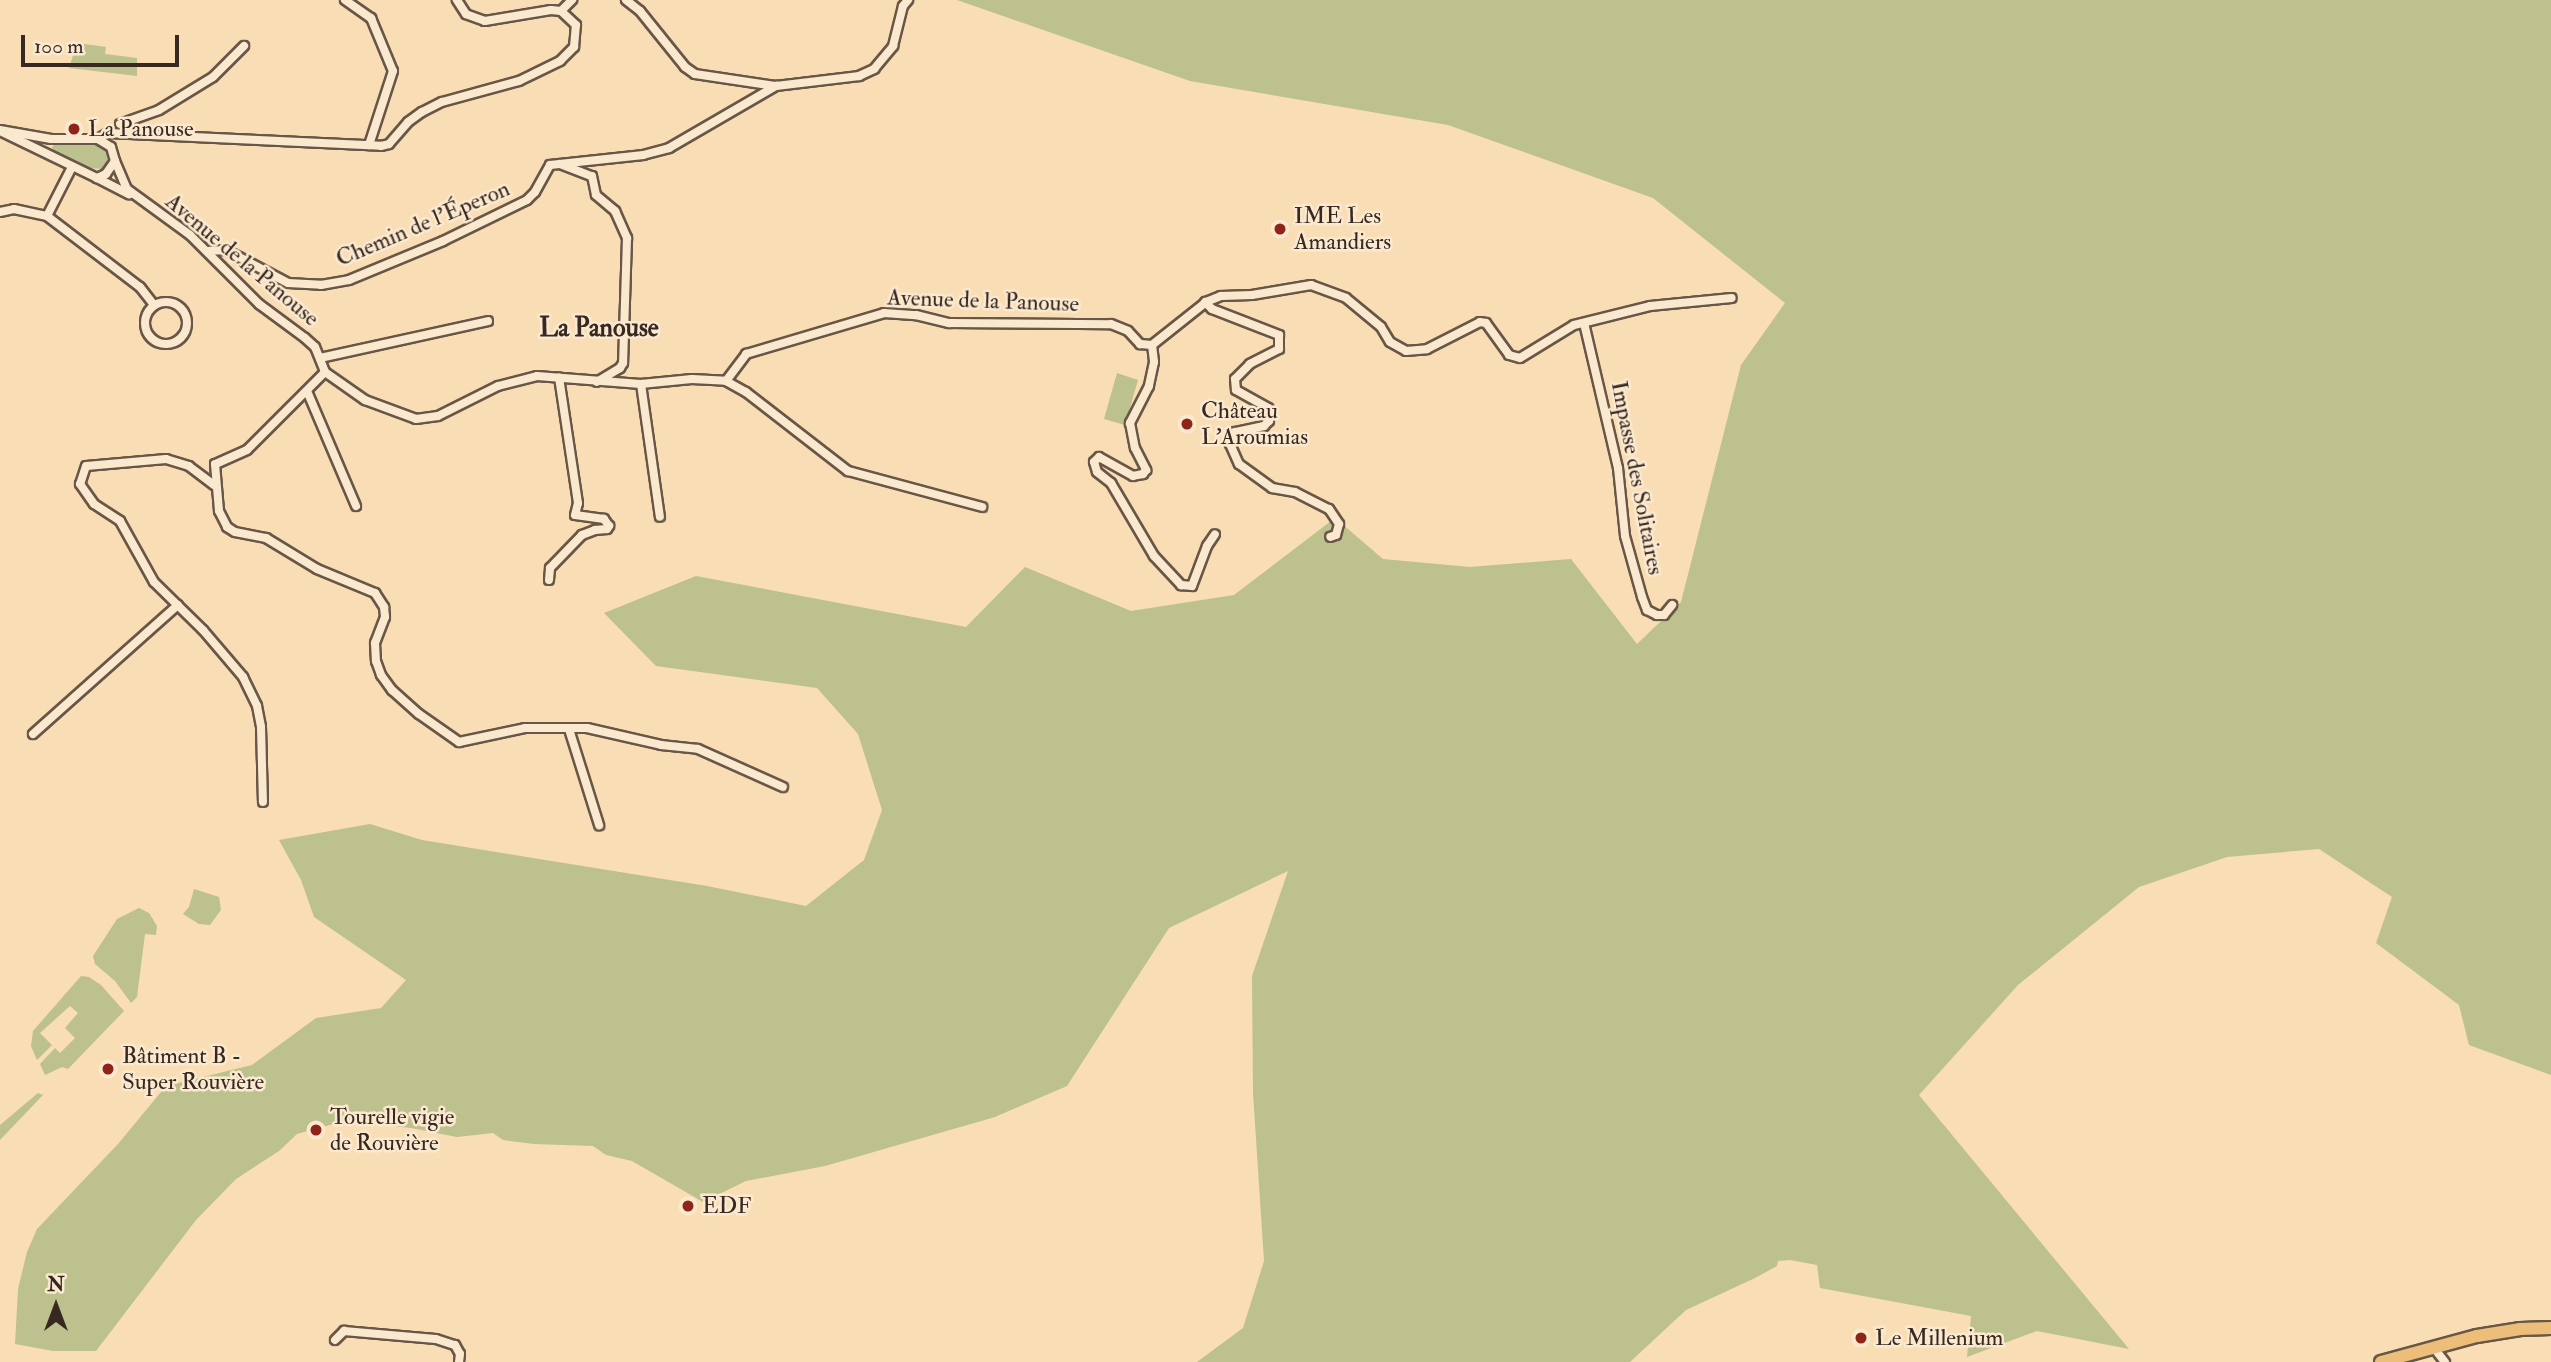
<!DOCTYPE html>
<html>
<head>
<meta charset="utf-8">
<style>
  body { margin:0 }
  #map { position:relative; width:2551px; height:1362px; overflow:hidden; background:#f9ddb5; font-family:"IM FELL Double Pica",serif }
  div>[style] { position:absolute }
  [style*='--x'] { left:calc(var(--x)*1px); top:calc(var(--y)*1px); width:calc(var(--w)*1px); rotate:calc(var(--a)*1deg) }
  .green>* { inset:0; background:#bcc18e }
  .roads { filter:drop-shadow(2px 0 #685647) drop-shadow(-2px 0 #685647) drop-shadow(0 2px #685647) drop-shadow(0 -2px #685647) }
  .minor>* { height:8px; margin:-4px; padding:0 4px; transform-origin:4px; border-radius:4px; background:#fbe9cf }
  .minor>.ring { margin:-4px; padding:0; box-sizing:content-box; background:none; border:8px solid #fbe9cf; border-radius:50% }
  .primary>* { height:12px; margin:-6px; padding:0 6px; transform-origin:6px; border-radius:6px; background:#ecbe7a }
  .dots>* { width:19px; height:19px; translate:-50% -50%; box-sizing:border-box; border:4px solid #fbe9cf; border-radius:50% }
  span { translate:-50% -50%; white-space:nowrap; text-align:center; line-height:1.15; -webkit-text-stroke:5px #fbe9cf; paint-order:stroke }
  .poi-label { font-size:23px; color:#372922 }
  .left { translate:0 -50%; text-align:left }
  .street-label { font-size:23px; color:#372922 }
  .quarter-label { font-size:26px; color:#372922; font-weight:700 }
  .north { position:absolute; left:21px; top:1271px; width:70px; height:70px; -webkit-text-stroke:5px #fbe9cf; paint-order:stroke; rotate:0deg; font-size:19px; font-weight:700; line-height:28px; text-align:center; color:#372922 }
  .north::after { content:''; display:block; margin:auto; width:24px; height:32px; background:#372922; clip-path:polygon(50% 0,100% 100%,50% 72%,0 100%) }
  .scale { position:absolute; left:21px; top:35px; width:158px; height:32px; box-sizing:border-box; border:4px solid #372922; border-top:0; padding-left:9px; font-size:21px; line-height:24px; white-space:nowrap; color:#372922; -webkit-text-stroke:5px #fbe9cf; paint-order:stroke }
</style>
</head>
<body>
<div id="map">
  <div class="green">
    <i style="clip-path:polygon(957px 0,2551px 0,2551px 1075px,2469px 1045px,2459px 1005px,2376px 943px,2392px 897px,2319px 849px,2227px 857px,2139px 887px,2018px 985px,1919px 1095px,2129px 1349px,2037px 1331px,1967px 1357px,1971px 1316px,1820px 1288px,1817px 1265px,1790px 1260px,1778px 1261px,1777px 1266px,1755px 1278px,1686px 1310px,1630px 1362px,1197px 1362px,1243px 1328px,1264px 1261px,1253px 1093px,1252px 976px,1288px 871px,1169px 928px,1067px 1086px,995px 1117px,825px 1166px,746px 1181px,703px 1202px,632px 1161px,606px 1155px,593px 1146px,534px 1144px,503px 1140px,493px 1133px,457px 1137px,411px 1128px,344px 1121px,297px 1134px,279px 1151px,236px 1179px,196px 1220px,96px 1351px,53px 1351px,15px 1344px,18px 1289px,27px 1252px,37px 1229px,118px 1144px,166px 1086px,252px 1065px,316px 1018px,381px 1008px,406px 980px,314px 917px,301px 880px,279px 840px,370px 824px,422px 840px,707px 886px,806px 906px,864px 860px,882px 810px,858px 734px,817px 688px,656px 666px,604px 613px,696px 576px,966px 627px,1025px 567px,1131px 611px,1234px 595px,1335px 518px,1383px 559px,1470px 567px,1571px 559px,1637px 644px,1681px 602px,1741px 365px,1785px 303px,1653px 198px,1448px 125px,1190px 81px)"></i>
    <i style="clip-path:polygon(77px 43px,106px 47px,105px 54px,137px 58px,137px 76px,69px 68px)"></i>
    <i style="clip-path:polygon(56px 143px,100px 145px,107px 150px,108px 163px,103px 169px,88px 168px,54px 152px,52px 147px)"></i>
    <i style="clip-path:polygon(1117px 373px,1138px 380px,1125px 425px,1104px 419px)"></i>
    <i style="clip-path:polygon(194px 889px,219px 897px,221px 910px,210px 925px,199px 924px,183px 914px,189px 907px)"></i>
    <i style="clip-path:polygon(139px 908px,149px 913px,157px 926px,156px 935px,145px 934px,137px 997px,131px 1003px,115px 981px,95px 964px,93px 956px,117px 919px)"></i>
    <i style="clip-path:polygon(81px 976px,89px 977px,101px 985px,124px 1011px,68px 1069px,62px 1067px,45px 1075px,40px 1064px,55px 1048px,60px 1053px,75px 1038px,65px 1028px,78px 1013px,70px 1006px,40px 1033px,52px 1045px,37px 1060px,31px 1046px,33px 1031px)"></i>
    <i style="clip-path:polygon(38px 1093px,43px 1095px,0 1140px,0 1125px)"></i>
  </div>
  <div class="roads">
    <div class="minor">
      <i style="--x:345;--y:0;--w:32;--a:35"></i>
      <i style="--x:371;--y:18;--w:57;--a:67.5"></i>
      <i style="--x:393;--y:71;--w:78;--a:108"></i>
      <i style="--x:626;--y:0;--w:18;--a:38"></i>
      <i style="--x:640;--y:11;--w:72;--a:51.2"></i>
      <i style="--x:685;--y:67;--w:12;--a:35"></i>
      <i style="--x:695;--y:74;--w:81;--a:8.5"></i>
      <i style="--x:561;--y:11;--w:16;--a:-45"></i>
      <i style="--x:120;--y:124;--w:41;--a:-19.7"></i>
      <i style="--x:159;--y:110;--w:63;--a:-31.4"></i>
      <i style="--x:213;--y:77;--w:44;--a:-45"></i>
      <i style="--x:0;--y:130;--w:52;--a:10"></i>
      <i style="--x:51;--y:139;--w:47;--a:0"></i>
      <i style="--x:98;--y:139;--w:15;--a:32"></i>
      <i style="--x:111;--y:147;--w:15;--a:74"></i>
      <i style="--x:115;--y:161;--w:16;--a:125"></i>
      <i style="--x:106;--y:174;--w:10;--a:156"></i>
      <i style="--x:97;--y:178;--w:108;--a:-154.1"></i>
      <i style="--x:98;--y:139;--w:12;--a:-31"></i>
      <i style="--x:108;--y:133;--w:273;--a:2.7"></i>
      <i style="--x:381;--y:146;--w:8;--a:-14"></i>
      <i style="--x:389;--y:144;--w:29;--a:-49"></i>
      <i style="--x:408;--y:122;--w:17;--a:-36"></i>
      <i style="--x:422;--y:112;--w:22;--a:-27"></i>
      <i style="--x:442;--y:102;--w:80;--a:-15.3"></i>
      <i style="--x:519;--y:81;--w:46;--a:-26"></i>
      <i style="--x:560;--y:61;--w:20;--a:-45"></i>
      <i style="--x:574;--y:47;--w:22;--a:-85"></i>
      <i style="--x:576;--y:25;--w:21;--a:-137"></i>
      <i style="--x:561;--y:11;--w:10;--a:-174"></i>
      <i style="--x:551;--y:10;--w:67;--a:170.5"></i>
      <i style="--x:485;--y:21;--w:20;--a:-160"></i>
      <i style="--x:466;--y:14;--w:17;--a:-123"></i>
      <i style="--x:115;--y:161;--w:30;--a:67"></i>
      <i style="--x:127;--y:189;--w:78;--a:36.1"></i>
      <i style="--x:190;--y:235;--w:98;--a:45"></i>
      <i style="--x:259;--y:304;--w:57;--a:36.5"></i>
      <i style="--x:305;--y:338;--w:13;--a:42"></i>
      <i style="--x:315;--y:347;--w:27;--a:68"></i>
      <i style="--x:325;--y:372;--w:49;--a:35"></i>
      <i style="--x:365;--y:400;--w:54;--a:20.4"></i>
      <i style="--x:416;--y:419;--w:22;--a:-8"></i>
      <i style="--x:438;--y:416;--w:67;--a:-26.6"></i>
      <i style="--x:498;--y:386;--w:40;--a:-14.4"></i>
      <i style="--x:537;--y:376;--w:104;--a:4.4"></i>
      <i style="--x:641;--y:384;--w:51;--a:-5.6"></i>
      <i style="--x:692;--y:379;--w:34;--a:3"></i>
      <i style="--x:726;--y:381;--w:34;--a:-53"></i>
      <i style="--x:746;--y:354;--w:144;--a:-16.5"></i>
      <i style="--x:884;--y:313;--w:32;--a:4"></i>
      <i style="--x:916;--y:315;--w:34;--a:14"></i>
      <i style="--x:949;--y:323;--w:162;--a:0.4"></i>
      <i style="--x:1111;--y:324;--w:18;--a:22"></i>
      <i style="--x:1128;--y:331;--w:18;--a:47"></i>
      <i style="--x:1140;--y:344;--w:12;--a:5"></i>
      <i style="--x:1152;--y:345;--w:69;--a:-38.5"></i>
      <i style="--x:1206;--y:302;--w:16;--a:-22"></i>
      <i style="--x:1221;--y:296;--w:31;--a:-2"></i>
      <i style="--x:1252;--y:295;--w:60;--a:-9.6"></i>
      <i style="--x:1311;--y:285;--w:37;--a:20"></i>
      <i style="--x:1346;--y:298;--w:45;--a:39.6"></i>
      <i style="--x:1381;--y:327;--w:17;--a:59"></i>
      <i style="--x:1390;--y:342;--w:18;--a:29"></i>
      <i style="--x:1406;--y:351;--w:21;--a:-5"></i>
      <i style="--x:1427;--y:349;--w:59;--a:-27"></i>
      <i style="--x:1480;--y:322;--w:6;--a:9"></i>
      <i style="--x:1486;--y:323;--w:39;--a:54"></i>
      <i style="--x:1509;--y:355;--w:11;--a:15"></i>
      <i style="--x:1520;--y:358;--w:63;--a:-31.4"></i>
      <i style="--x:1574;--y:325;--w:78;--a:-14"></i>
      <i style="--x:1650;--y:306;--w:82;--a:-5.6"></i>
      <i style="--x:560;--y:164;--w:34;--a:21"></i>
      <i style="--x:592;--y:176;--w:19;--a:78"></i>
      <i style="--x:596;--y:195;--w:25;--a:40"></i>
      <i style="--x:615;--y:211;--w:30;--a:66"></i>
      <i style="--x:627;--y:238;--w:125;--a:91.8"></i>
      <i style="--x:623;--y:363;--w:6;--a:121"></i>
      <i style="--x:620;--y:368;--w:27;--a:149"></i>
      <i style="--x:97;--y:178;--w:36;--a:27"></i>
      <i style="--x:0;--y:212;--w:14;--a:-12"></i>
      <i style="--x:14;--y:209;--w:34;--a:12"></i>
      <i style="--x:47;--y:216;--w:117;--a:37.4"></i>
      <i style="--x:140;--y:287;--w:23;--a:52"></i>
      <i style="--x:47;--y:216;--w:55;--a:-63"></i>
      <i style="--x:207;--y:251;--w:19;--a:-3"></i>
      <i style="--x:226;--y:250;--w:70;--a:28"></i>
      <i style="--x:288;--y:283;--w:33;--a:3"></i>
      <i style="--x:321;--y:285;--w:28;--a:-10"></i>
      <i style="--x:349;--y:280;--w:102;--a:-22.5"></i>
      <i style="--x:443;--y:241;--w:93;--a:-26"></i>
      <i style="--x:527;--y:200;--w:11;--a:-45"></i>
      <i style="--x:535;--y:192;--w:31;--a:-61"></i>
      <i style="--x:550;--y:165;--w:94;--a:-6.1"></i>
      <i style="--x:643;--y:155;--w:27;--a:-15"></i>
      <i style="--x:669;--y:148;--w:124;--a:-30.1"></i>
      <i style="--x:776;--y:86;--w:84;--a:-6.9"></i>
      <i style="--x:859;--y:76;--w:17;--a:-25"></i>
      <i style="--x:874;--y:69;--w:30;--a:-50"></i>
      <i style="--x:893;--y:46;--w:41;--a:-76"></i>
      <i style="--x:903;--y:6;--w:8;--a:-50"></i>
      <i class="ring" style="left:145px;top:302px;width:34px;height:34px"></i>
      <i style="--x:1205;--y:302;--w:10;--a:45"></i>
      <i style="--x:1212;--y:309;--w:72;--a:21.2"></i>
      <i style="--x:1279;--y:335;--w:14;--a:90"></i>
      <i style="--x:1279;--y:349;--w:33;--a:153"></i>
      <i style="--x:1250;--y:364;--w:21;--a:135"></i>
      <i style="--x:1235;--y:379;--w:11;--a:85"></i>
      <i style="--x:1236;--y:390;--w:37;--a:29"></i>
      <i style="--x:1268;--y:408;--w:13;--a:86"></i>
      <i style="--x:1269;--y:421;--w:7;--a:135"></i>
      <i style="--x:1264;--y:426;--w:30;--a:168"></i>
      <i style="--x:1235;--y:432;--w:13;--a:113"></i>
      <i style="--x:1230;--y:444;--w:22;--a:66"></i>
      <i style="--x:1239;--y:464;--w:41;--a:36"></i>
      <i style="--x:1272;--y:488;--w:23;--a:10"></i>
      <i style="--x:1295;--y:492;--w:38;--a:27"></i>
      <i style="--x:1329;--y:509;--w:18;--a:56"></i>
      <i style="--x:1339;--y:524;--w:11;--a:105"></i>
      <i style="--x:1336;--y:535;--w:6;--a:162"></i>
      <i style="--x:1584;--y:323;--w:149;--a:76.8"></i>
      <i style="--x:1618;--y:468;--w:68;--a:84.1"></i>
      <i style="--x:1625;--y:536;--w:63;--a:74.4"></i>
      <i style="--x:1642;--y:597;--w:14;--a:69"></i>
      <i style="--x:1647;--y:610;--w:11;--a:27"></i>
      <i style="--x:1657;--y:615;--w:7;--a:0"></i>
      <i style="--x:1664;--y:615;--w:13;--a:-51"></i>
      <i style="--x:1152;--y:345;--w:17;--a:83"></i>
      <i style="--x:1154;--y:362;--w:25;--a:102"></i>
      <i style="--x:1149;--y:386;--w:42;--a:117.2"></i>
      <i style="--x:1130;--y:423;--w:25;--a:79"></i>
      <i style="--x:1135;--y:448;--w:25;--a:63"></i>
      <i style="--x:1146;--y:470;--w:5;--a:127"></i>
      <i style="--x:1143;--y:474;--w:10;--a:169"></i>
      <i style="--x:1133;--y:476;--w:39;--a:-151"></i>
      <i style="--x:1099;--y:457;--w:7;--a:135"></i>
      <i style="--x:1094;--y:462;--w:10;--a:73"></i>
      <i style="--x:1097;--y:472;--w:18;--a:38"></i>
      <i style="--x:1111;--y:483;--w:85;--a:59.5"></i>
      <i style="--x:1154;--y:556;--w:40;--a:47"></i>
      <i style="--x:1181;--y:585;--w:11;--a:5"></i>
      <i style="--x:1192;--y:586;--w:43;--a:-69.4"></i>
      <i style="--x:1207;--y:546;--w:14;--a:-56"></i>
      <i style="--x:320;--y:358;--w:172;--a:-12.4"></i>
      <i style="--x:325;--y:372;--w:110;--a:135"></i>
      <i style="--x:247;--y:450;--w:35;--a:156"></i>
      <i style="--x:215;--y:464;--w:47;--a:85.1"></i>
      <i style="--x:219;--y:511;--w:18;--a:63"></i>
      <i style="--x:227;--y:527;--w:9;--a:32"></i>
      <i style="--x:235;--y:532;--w:32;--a:11"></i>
      <i style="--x:266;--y:538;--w:60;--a:31.3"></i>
      <i style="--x:317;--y:569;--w:63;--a:22.5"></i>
      <i style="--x:375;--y:593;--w:17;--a:57"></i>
      <i style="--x:384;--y:607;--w:10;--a:84"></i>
      <i style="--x:385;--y:617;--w:28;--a:111"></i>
      <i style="--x:375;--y:643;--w:18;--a:87"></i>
      <i style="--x:376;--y:661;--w:15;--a:70"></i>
      <i style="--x:381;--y:675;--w:19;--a:54"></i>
      <i style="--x:392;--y:690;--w:36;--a:42"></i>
      <i style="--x:419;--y:714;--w:49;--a:35"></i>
      <i style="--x:459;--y:742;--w:67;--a:-12"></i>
      <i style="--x:525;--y:728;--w:62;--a:0"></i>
      <i style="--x:587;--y:728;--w:76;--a:12.9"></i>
      <i style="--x:661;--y:745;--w:37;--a:6"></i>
      <i style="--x:698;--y:749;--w:93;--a:24.1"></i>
      <i style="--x:726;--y:381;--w:23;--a:29"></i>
      <i style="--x:746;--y:392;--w:129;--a:37.8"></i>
      <i style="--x:848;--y:471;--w:139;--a:15"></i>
      <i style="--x:641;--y:384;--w:134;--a:81.9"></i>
      <i style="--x:307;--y:391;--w:125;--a:66.9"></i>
      <i style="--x:214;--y:485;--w:31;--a:-143"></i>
      <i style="--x:189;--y:466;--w:24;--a:-163"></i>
      <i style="--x:166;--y:459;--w:80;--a:175"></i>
      <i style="--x:86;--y:466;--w:19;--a:108"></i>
      <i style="--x:80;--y:484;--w:24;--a:55"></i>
      <i style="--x:94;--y:504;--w:31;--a:33"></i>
      <i style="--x:120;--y:521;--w:70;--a:60.9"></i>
      <i style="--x:154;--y:582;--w:69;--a:44.4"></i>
      <i style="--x:203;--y:630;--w:62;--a:49.6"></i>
      <i style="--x:243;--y:677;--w:32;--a:64"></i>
      <i style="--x:257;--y:706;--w:21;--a:79"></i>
      <i style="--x:261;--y:727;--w:75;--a:88.5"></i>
      <i style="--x:549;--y:580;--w:12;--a:-85"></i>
      <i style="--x:550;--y:568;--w:46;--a:-45.9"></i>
      <i style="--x:582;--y:535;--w:14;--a:-21"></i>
      <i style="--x:595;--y:530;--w:12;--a:-5"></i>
      <i style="--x:607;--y:529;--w:4;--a:-56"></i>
      <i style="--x:609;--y:526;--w:9;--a:-126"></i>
      <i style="--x:604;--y:519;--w:29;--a:-172"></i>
      <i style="--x:575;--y:515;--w:12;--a:-76"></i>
      <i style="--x:578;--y:503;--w:127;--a:-98.6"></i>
      <i style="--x:569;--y:729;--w:101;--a:72.6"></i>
      <i style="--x:33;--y:734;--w:194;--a:-41.7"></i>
      <i style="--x:335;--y:1340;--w:13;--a:-45"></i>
      <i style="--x:344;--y:1331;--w:92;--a:5"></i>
      <i style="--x:436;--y:1339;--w:20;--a:18"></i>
      <i style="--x:455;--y:1345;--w:10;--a:61"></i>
      <i style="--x:460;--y:1354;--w:8;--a:97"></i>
      <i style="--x:2434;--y:1348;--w:18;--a:52"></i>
    </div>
    <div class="primary">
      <i style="--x:2381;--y:1362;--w:99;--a:-15.2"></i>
      <i style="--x:2477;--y:1336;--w:44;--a:-9.2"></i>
      <i style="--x:2520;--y:1329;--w:31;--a:-2"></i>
    </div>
  </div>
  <div class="dots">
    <i style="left:74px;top:129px;background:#8f2418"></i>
    <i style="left:1280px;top:229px;background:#8f2418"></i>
    <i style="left:1187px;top:424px;background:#8f2418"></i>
    <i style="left:108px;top:1069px;background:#8f2418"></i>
    <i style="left:316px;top:1130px;background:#8f2418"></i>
    <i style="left:688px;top:1206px;background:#8f2418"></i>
    <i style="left:1861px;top:1338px;background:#8f2418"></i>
  </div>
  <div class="poi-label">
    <span class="left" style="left:88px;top:129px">La Panouse</span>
    <span class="left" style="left:1294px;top:229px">IME Les<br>Amandiers</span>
    <span class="left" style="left:1201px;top:424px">Château<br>L'Aroumias</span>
    <span class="left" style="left:122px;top:1069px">Bâtiment B -<br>Super Rouvière</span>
    <span class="left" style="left:330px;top:1130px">Tourelle vigie<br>de Rouvière</span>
    <span class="left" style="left:702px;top:1206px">EDF</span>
    <span class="left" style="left:1875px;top:1338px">Le Millenium</span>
  </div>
  <div class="street-label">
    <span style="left:423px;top:224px;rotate:-23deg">Chemin de l'Éperon</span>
    <span style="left:242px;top:260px;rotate:40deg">Avenue de la Panouse</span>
    <span style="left:983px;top:301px;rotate:2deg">Avenue de la Panouse</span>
    <span style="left:1637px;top:478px;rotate:79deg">Impasse des Solitaires</span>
  </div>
  <div class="quarter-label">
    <span style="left:599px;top:329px">La Panouse</span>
  </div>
  <div class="north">N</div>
  <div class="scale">100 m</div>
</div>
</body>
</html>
